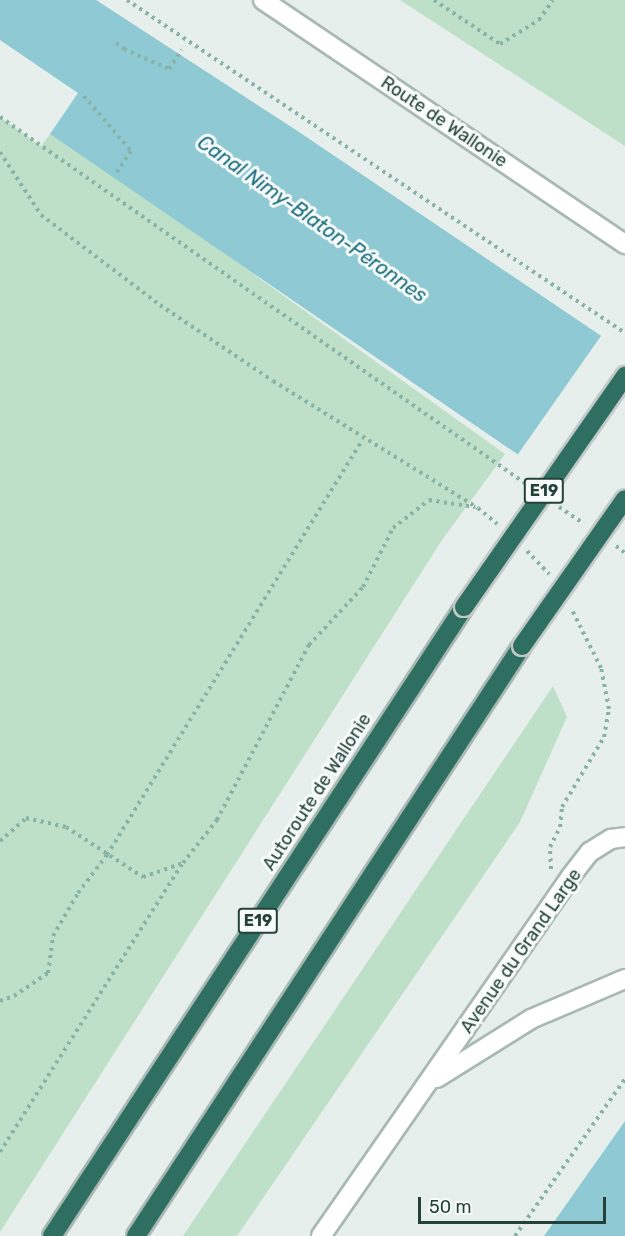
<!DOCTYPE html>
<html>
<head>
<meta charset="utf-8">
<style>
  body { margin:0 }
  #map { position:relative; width:625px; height:1236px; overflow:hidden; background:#e6efeb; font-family:Rubik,sans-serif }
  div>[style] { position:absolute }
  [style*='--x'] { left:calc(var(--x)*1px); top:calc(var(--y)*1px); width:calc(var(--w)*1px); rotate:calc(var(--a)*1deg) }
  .green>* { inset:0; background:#bfe0c8 }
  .water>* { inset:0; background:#8ec9d4 }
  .pier>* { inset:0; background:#e6efeb }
  .path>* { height:4px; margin-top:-2px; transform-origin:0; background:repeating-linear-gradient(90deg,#86b3a5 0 3px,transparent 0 7.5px) }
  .roads { filter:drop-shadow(2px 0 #a8b8b2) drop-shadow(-2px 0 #a8b8b2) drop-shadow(0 2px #a8b8b2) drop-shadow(0 -2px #a8b8b2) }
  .minor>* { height:18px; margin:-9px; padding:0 9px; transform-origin:9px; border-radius:9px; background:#fff }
  .secondary>* { height:18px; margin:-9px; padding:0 9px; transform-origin:9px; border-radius:9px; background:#fff }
  .motorway>* { height:18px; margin:-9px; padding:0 9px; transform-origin:9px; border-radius:9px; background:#2f6f62 }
  .bridges { filter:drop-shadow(2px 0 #c2cac8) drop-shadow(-2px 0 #c2cac8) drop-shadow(0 2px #c2cac8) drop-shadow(0 -2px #c2cac8) }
  .motorway-bridge>* { height:18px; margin:-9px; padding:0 9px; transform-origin:9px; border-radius:9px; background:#2f6f62 }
  span { translate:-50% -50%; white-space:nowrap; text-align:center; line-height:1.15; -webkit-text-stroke:6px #f7fbf9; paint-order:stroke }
  .shield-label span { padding:2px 4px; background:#f7fbf9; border:2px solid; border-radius:4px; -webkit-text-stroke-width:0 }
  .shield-label { font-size:16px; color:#24423a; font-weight:700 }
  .street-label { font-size:18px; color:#24423a }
  .water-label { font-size:20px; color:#1c6f80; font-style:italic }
  .scale { position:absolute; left:418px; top:1197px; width:188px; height:27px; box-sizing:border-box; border:3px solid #24423a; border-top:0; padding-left:8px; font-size:18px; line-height:21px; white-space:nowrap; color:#24423a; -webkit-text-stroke:4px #f7fbf9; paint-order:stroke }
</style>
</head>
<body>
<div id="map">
  <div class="green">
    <i style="clip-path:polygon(400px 0,625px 0,625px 146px)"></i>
    <i style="clip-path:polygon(0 117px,41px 146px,50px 134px,115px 175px,505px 454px,442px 540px,0 1232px)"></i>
    <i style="clip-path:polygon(553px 686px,567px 717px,520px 822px,237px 1236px,183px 1236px)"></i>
  </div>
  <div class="water">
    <i style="clip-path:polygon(0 0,96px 0,296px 130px,625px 352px,625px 528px,50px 134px,78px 93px,0 40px)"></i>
    <i style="clip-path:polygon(625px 1121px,625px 1236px,544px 1236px)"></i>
  </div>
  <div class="pier">
    <i style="clip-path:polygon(603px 333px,625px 348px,625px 531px,516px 457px)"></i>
  </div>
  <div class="path">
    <i style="--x:127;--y:0;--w:599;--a:33.77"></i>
    <i style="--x:434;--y:0;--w:79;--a:33.7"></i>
    <i style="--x:500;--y:44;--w:46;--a:-31.6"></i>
    <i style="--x:539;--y:20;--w:24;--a:-55"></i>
    <i style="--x:116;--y:43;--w:10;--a:37"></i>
    <i style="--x:124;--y:49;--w:49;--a:24"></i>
    <i style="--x:169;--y:69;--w:23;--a:-56"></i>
    <i style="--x:84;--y:96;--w:72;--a:49.5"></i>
    <i style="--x:131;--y:151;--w:29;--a:124"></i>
    <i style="--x:0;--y:117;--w:641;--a:34.9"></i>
    <i style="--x:0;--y:152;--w:75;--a:56.9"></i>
    <i style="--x:41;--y:215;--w:149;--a:37.1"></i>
    <i style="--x:160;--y:305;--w:136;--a:33.9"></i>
    <i style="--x:273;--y:381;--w:241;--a:31.8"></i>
    <i style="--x:478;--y:508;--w:25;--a:40"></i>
    <i style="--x:559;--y:507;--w:29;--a:34"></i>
    <i style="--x:616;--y:546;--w:11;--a:38"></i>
    <i style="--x:527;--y:551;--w:32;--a:46"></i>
    <i style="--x:0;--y:841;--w:35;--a:-41"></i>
    <i style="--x:26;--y:818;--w:41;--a:12.7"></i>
    <i style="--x:66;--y:827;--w:92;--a:33"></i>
    <i style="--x:143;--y:877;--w:42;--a:-19.3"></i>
    <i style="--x:183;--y:863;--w:55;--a:-51.7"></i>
    <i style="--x:217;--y:820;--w:198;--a:-62.3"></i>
    <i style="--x:309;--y:645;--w:79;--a:-47"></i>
    <i style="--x:363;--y:587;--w:66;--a:-63"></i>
    <i style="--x:393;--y:528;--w:46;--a:-37.9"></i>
    <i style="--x:429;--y:500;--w:47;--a:8.7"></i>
    <i style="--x:551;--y:869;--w:22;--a:-93"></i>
    <i style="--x:550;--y:847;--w:22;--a:-63"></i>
    <i style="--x:560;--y:827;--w:20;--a:-84"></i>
    <i style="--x:562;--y:807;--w:82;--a:-59"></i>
    <i style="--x:604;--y:737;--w:28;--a:-80"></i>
    <i style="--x:609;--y:709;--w:42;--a:-101"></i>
    <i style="--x:601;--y:668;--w:65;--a:-116.6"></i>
    <i style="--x:0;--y:1001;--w:15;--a:-20"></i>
    <i style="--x:14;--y:996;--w:41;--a:-34.1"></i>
    <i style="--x:48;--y:973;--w:37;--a:-82"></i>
    <i style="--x:53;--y:936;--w:50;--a:-59.8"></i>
    <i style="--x:78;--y:893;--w:48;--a:-52.7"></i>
    <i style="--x:107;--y:855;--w:488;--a:-58.4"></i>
    <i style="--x:0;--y:1152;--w:342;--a:-57.7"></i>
    <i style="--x:515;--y:1236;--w:192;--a:-55"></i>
  </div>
  <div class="roads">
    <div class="minor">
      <i style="--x:437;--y:1078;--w:111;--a:-32.1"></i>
      <i style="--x:531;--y:1019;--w:102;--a:-23.1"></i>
      <i style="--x:321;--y:1236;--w:438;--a:-55.2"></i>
      <i style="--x:571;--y:876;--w:31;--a:-52"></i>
      <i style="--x:590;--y:852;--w:25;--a:-32"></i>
      <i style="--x:611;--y:839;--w:14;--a:-8"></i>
    </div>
    <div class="secondary">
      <i style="--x:263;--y:0;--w:437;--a:34"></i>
    </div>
    <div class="motorway">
      <i style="--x:52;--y:1236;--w:752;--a:-56.77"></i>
      <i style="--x:136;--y:1236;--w:705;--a:-56.81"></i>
    </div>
  </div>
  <div class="bridges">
    <div class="motorway-bridge">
      <i style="--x:464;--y:607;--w:282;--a:-55.1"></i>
      <i style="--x:522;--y:646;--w:179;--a:-55"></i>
    </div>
  </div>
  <div class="shield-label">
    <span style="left:544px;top:491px">E19</span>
    <span style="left:258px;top:921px">E19</span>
  </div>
  <div class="street-label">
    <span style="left:444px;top:122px;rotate:34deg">Route de Wallonie</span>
    <span style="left:317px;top:792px;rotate:-57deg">Autoroute de Wallonie</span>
    <span style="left:521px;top:951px;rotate:-55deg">Avenue du Grand Large</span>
  </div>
  <div class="water-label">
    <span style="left:312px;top:219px;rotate:35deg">Canal Nimy-Blaton-Péronnes</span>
  </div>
  <div class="scale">50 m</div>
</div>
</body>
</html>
